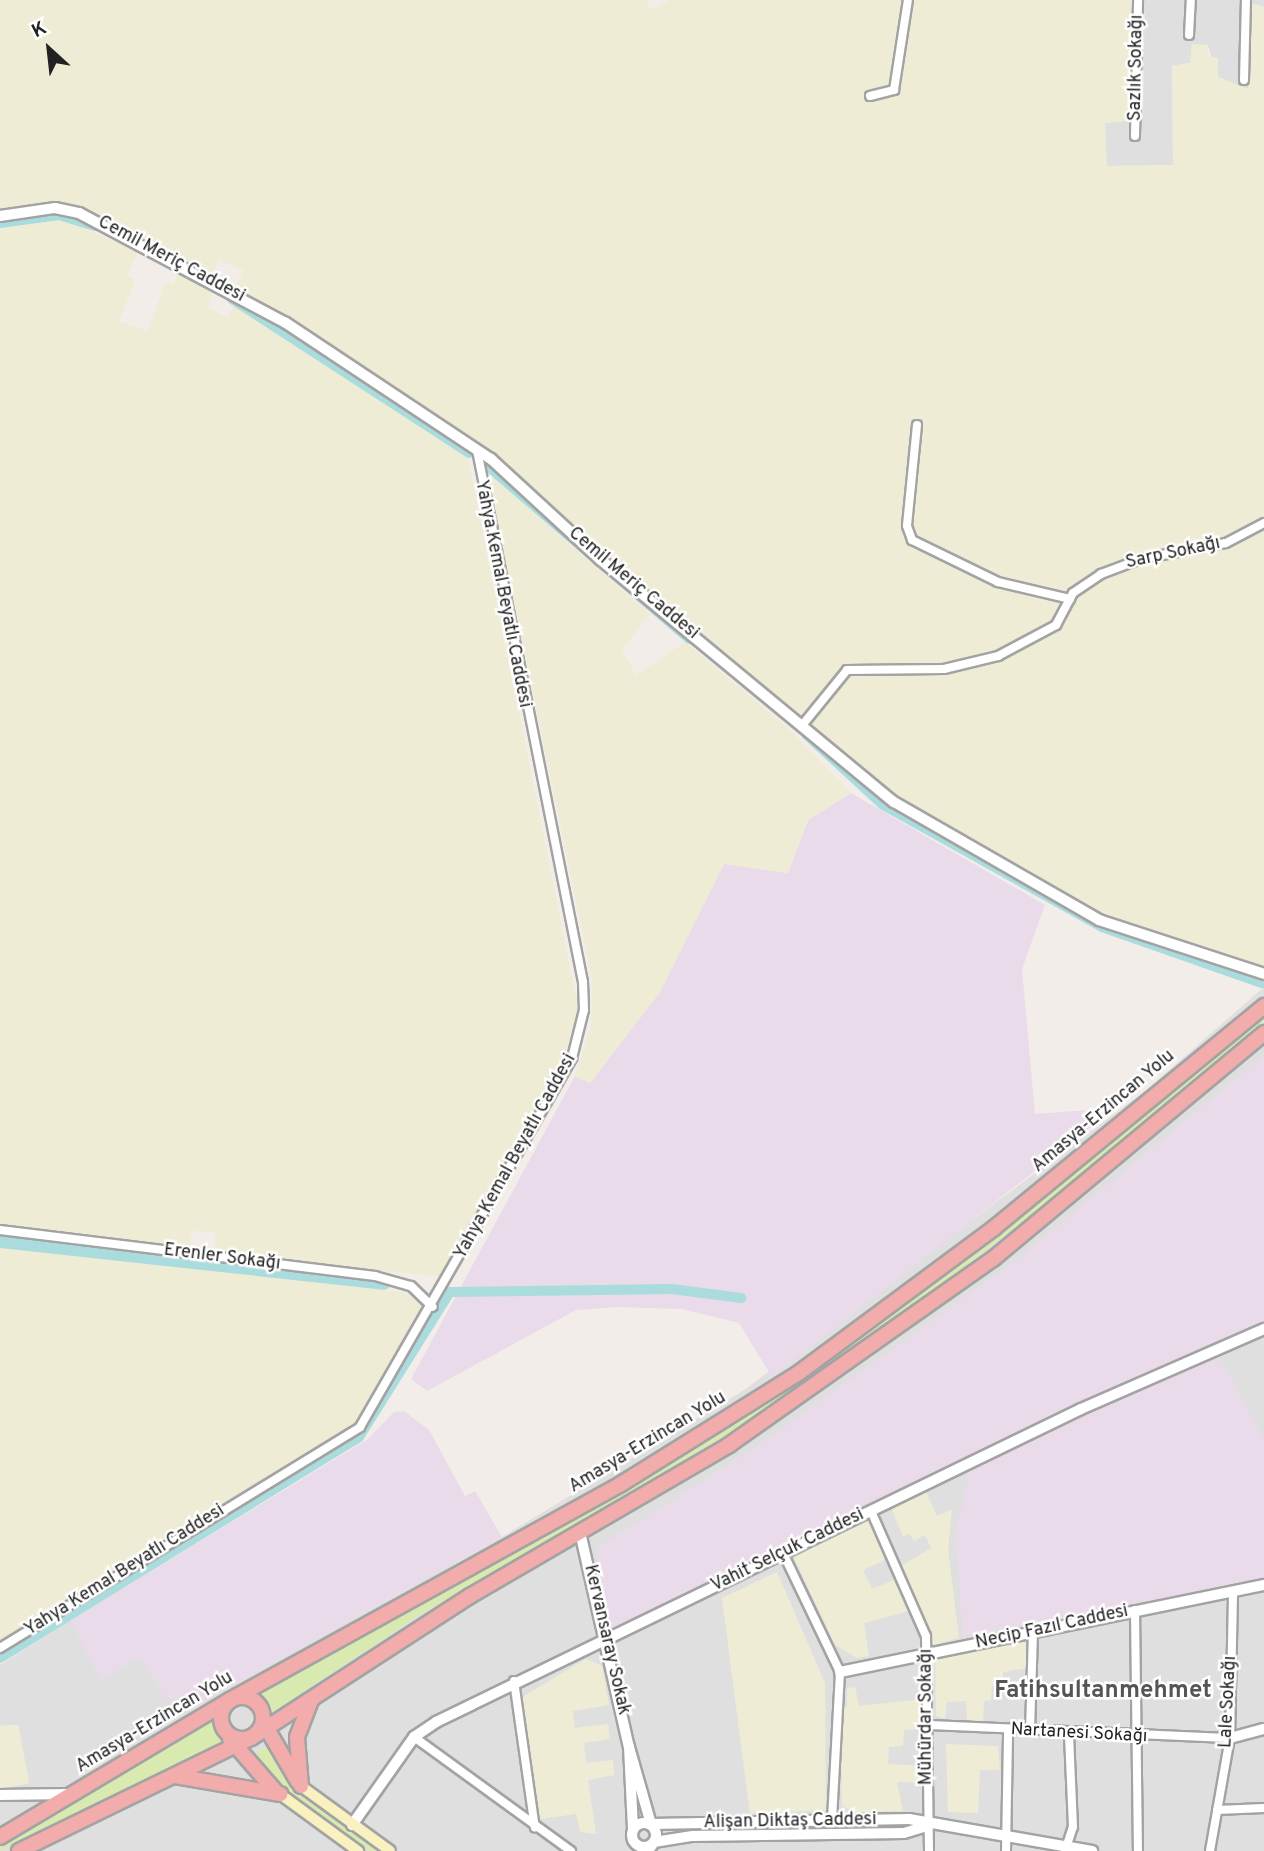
<!DOCTYPE html>
<html>
<head>
<meta charset="utf-8">
<style>
  body { margin:0 }
  #map { position:relative; width:1264px; height:1851px; overflow:hidden; background:#f2ede9; font-family:Overpass,sans-serif }
  div>[style] { position:absolute }
  [style*='--x'] { left:calc(var(--x)*1px); top:calc(var(--y)*1px); width:calc(var(--w)*1px); rotate:calc(var(--a)*1deg) }
  .residential>* { inset:0; background:#e0dfdf }
  .industrial>* { inset:0; background:#eadbea }
  .farmland>* { inset:0; background:#efecd5 }
  .grass>* { inset:0; background:#d8eab0 }
  .canal>* { height:10px; margin:-5px; padding:0 5px; transform-origin:5px; border-radius:5px; background:#aadcde }
  .river>* { height:16px; margin:-8px; padding:0 8px; transform-origin:8px; border-radius:8px; background:#aadcde }
  .roads { filter:drop-shadow(2px 0 #a3a3a3) drop-shadow(-2px 0 #a3a3a3) drop-shadow(0 2px #a3a3a3) drop-shadow(0 -2px #a3a3a3) }
  .minor>* { height:8px; margin:-4px; padding:0 4px; transform-origin:4px; border-radius:4px; background:#fff }
  .tertiary>* { height:10px; margin:-5px; padding:0 5px; transform-origin:5px; border-radius:5px; background:#fff }
  .tertiary>.ring { margin:-5px; padding:0; box-sizing:content-box; background:none; border:10px solid #fff; border-radius:50% }
  .secondary>* { height:10px; margin:-5px; padding:0 5px; transform-origin:5px; border-radius:5px; background:#f9f1bf }
  .trunk>* { height:14px; margin:-7px; padding:0 7px; transform-origin:7px; border-radius:7px; background:#f1acab }
  .trunk>.ring { margin:-7px; padding:0; box-sizing:content-box; background:none; border:14px solid #f1acab; border-radius:50% }
  span { translate:-50% -50%; white-space:nowrap; text-align:center; line-height:1.15; -webkit-text-stroke:5px #fff; paint-order:stroke }
  .street-label { font-size:18px; color:#222 }
  .district-label { font-size:24px; color:#555; font-weight:700 }
  .north { position:absolute; left:14px; top:14px; width:70px; height:70px; -webkit-text-stroke:5px #fff; paint-order:stroke; rotate:333deg; font-size:19px; font-weight:700; line-height:28px; text-align:center; color:#222 }
  .north::after { content:''; display:block; margin:auto; width:24px; height:32px; background:#222; clip-path:polygon(50% 0,100% 100%,50% 72%,0 100%) }
</style>
</head>
<body>
<div id="map">
  <div class="residential">
    <i style="clip-path:polygon(1133px 0,1264px 0,1264px 7px,1250px 3px,1249px 90px,1218px 77px,1208px 46px,1190px 63px,1172px 66px,1173px 165px,1106px 166px,1105px 123px,1133px 120px)"></i>
    <i style="clip-path:polygon(1264px 987px,1264px 1851px,0 1851px,0 1789px,29px 1783px,18px 1725px,0 1726px,0 1665px,71px 1620px,101px 1679px,140px 1656px,167px 1699px,206px 1699px,502px 1537px,744px 1390px,1145px 1091px)"></i>
  </div>
  <div class="industrial">
    <i style="clip-path:polygon(851px 793px,1045px 905px,1022px 969px,1035px 1114px,1115px 1108px,772px 1377px,739px 1323px,682px 1309px,618px 1307px,576px 1310px,427px 1391px,411px 1379px,575px 1076px,590px 1083px,660px 992px,724px 863px,788px 873px,808px 820px)"></i>
    <i style="clip-path:polygon(1264px 1056px,1264px 1332px,1220px 1359px,1264px 1440px,1264px 1579px,963px 1636px,956px 1532px,973px 1457px,612px 1627px,596px 1549px,761px 1444px,1022px 1256px)"></i>
    <i style="clip-path:polygon(404px 1411px,429px 1430px,465px 1496px,475px 1491px,502px 1537px,206px 1699px,167px 1699px,140px 1656px,101px 1680px,71px 1620px,368px 1439px,394px 1412px)"></i>
  </div>
  <div class="farmland">
    <i style="clip-path:polygon(0 0,647px 0,650px 10px,671px 0,1133px 0,1133px 120px,1105px 123px,1107px 166px,1173px 165px,1172px 66px,1190px 63px,1192px 44px,1208px 45px,1208px 56px,1218px 58px,1218px 77px,1248px 89px,1250px 3px,1264px 7px,1264px 969px,1111px 920px,887px 791px,531px 490px,236px 288px,243px 270px,219px 260px,211px 276px,62px 203px,0 209px)"></i>
    <i style="clip-path:polygon(65px 220px,138px 252px,127px 276px,135px 280px,119px 321px,148px 331px,165px 283px,174px 285px,177px 274px,213px 293px,207px 308px,228px 317px,235px 305px,468px 458px,578px 1008px,564px 1058px,444px 1277px,215px 1254px,215px 1232px,191px 1231px,191px 1250px,0 1225px,0 228px)"></i>
    <i style="clip-path:polygon(488px 474px,650px 614px,622px 650px,636px 675px,685px 642px,789px 729px,851px 793px,808px 820px,788px 873px,724px 864px,660px 992px,590px 1083px,575px 1076px,591px 1026px,592px 979px)"></i>
    <i style="clip-path:polygon(0 1247px,404px 1292px,427px 1308px,352px 1428px,0 1644px)"></i>
    <i style="clip-path:polygon(926px 1492px,937px 1516px,952px 1509px,948px 1550px,959px 1638px,933px 1645px,901px 1566px,931px 1548px,925px 1535px,914px 1541px,910px 1534px,903px 1536px,891px 1508px)"></i>
    <i style="clip-path:polygon(868px 1517px,887px 1559px,863px 1570px,872px 1589px,894px 1580px,909px 1611px,864px 1623px,869px 1656px,857px 1658px,835px 1645px,794px 1558px)"></i>
    <i style="clip-path:polygon(777px 1572px,825px 1683px,826px 1810px,750px 1814px,722px 1598px)"></i>
    <i style="clip-path:polygon(1022px 1641px,1028px 1644px,1028px 1668px,1003px 1672px,1003px 1686px,992px 1686px,991px 1700px,984px 1701px,983px 1723px,967px 1720px,966px 1701px,947px 1702px,945px 1719px,936px 1716px,935px 1657px)"></i>
    <i style="clip-path:polygon(586px 1659px,602px 1666px,609px 1705px,573px 1711px,575px 1728px,608px 1724px,610px 1739px,584px 1743px,586px 1763px,613px 1760px,614px 1775px,588px 1780px,596px 1834px,580px 1832px,576px 1814px,540px 1819px,519px 1699px)"></i>
    <i style="clip-path:polygon(855px 1687px,859px 1706px,924px 1699px,924px 1729px,904px 1730px,903px 1746px,889px 1747px,888px 1764px,926px 1766px,925px 1783px,897px 1782px,903px 1811px,853px 1812px,842px 1804px,840px 1706px,847px 1707px,847px 1688px)"></i>
    <i style="clip-path:polygon(18px 1725px,29px 1783px,0 1789px,0 1726px)"></i>
    <i style="clip-path:polygon(946px 1744px,998px 1746px,1000px 1770px,980px 1770px,978px 1813px,948px 1812px)"></i>
  </div>
  <div class="grass">
    <i style="clip-path:polygon(1264px 1014px,1264px 1021px,1036px 1212px,880px 1331px,723px 1437px,418px 1616px,270px 1714px,258px 1695px,634px 1484px,877px 1327px)"></i>
    <i style="clip-path:polygon(210px 1719px,222px 1741px,0 1851px,0 1846px)"></i>
    <i style="clip-path:polygon(268px 1746px,300px 1792px,380px 1851px,370px 1851px,274px 1780px,250px 1756px)"></i>
  </div>
  <div class="canal">
    <i style="--x:0;--y:223;--w:60;--a:-7.7"></i>
    <i style="--x:59;--y:215;--w:38;--a:17"></i>
    <i style="--x:232;--y:299;--w:283;--a:33"></i>
    <i style="--x:484;--y:463;--w:270;--a:40.6"></i>
    <i style="--x:807;--y:735;--w:103;--a:42.6"></i>
    <i style="--x:883;--y:805;--w:251;--a:29.1"></i>
    <i style="--x:1102;--y:927;--w:170;--a:19.3"></i>
    <i style="--x:0;--y:1658;--w:422;--a:-31.6"></i>
    <i style="--x:359;--y:1437;--w:171;--a:-57.9"></i>
    <i style="--x:450;--y:1292;--w:222;--a:-0.8"></i>
    <i style="--x:672;--y:1289;--w:70;--a:7.4"></i>
  </div>
  <div class="river">
    <i style="--x:0;--y:1240;--w:386;--a:6.2"></i>
  </div>
  <div class="roads">
    <div class="minor">
      <i style="--x:1189;--y:35;--w:35;--a:-87"></i>
      <i style="--x:1244;--y:80;--w:80;--a:-88.6"></i>
      <i style="--x:870;--y:96;--w:25;--a:-14"></i>
      <i style="--x:894;--y:90;--w:91;--a:-81.2"></i>
      <i style="--x:1135;--y:136;--w:136;--a:-88.7"></i>
      <i style="--x:917;--y:425;--w:101;--a:95.7"></i>
      <i style="--x:907;--y:526;--w:15;--a:70"></i>
      <i style="--x:912;--y:540;--w:96;--a:26"></i>
      <i style="--x:998;--y:582;--w:74;--a:13.3"></i>
      <i style="--x:804;--y:723;--w:68;--a:-50.9"></i>
      <i style="--x:847;--y:670;--w:97;--a:-0.6"></i>
      <i style="--x:944;--y:669;--w:56;--a:-13.5"></i>
      <i style="--x:998;--y:656;--w:66;--a:-28.1"></i>
      <i style="--x:1056;--y:625;--w:36;--a:-62"></i>
      <i style="--x:1073;--y:593;--w:34;--a:-34"></i>
      <i style="--x:1101;--y:574;--w:43;--a:-20.6"></i>
      <i style="--x:1141;--y:559;--w:86;--a:-10.7"></i>
      <i style="--x:1226;--y:543;--w:43;--a:-27.8"></i>
      <i style="--x:0;--y:1230;--w:378;--a:7"></i>
      <i style="--x:375;--y:1276;--w:37;--a:16"></i>
      <i style="--x:411;--y:1286;--w:30;--a:44"></i>
      <i style="--x:871;--y:1511;--w:137;--a:66.3"></i>
      <i style="--x:926;--y:1636;--w:215;--a:89.2"></i>
      <i style="--x:783;--y:1553;--w:132;--a:64.4"></i>
      <i style="--x:840;--y:1672;--w:149;--a:93.1"></i>
      <i style="--x:1135;--y:1610;--w:241;--a:89.3"></i>
      <i style="--x:0;--y:1648;--w:422;--a:-31.5"></i>
      <i style="--x:360;--y:1427;--w:426;--a:-60.1"></i>
      <i style="--x:572;--y:1058;--w:49;--a:-76"></i>
      <i style="--x:584;--y:1010;--w:28;--a:-92"></i>
      <i style="--x:583;--y:982;--w:542;--a:-101.27"></i>
      <i style="--x:514;--y:1681;--w:148;--a:81.9"></i>
      <i style="--x:928;--y:1725;--w:302;--a:2.5"></i>
      <i style="--x:1030;--y:1732;--w:99;--a:-88.3"></i>
      <i style="--x:414;--y:1737;--w:194;--a:36"></i>
      <i style="--x:1217;--y:1810;--w:47;--a:-2.4"></i>
      <i style="--x:1006;--y:1851;--w:120;--a:-89"></i>
      <i style="--x:1065;--y:1851;--w:25;--a:-72"></i>
      <i style="--x:1073;--y:1827;--w:93;--a:-92.5"></i>
      <i style="--x:1210;--y:1851;--w:115;--a:-80"></i>
      <i style="--x:1230;--y:1738;--w:145;--a:-88.8"></i>
    </div>
    <div class="tertiary">
      <i style="--x:0;--y:216;--w:56;--a:-8.3"></i>
      <i style="--x:55;--y:208;--w:25;--a:12"></i>
      <i style="--x:79;--y:213;--w:234;--a:28"></i>
      <i style="--x:286;--y:323;--w:246;--a:33.6"></i>
      <i style="--x:491;--y:459;--w:149;--a:42.6"></i>
      <i style="--x:601;--y:560;--w:380;--a:39.6"></i>
      <i style="--x:894;--y:802;--w:237;--a:29.9"></i>
      <i style="--x:1099;--y:920;--w:174;--a:18.1"></i>
      <i style="--x:580;--y:1532;--w:221;--a:77.2"></i>
      <i style="--x:629;--y:1747;--w:83;--a:87.2"></i>
      <i style="--x:840;--y:1672;--w:433;--a:-11.6"></i>
      <i style="--x:1230;--y:1738;--w:35;--a:-15"></i>
      <i style="--x:629;--y:1747;--w:80;--a:74.1"></i>
      <i style="--x:651;--y:1824;--w:258;--a:-1.1"></i>
      <i style="--x:909;--y:1819;--w:186;--a:9.9"></i>
      <i style="--x:0;--y:1795;--w:69;--a:-0.8"></i>
      <i class="ring" style="left:632px;top:1823px;width:14px;height:14px"></i>
      <i style="--x:352;--y:1825;--w:108;--a:-54.8"></i>
      <i style="--x:414;--y:1737;--w:27;--a:-34"></i>
      <i style="--x:436;--y:1722;--w:717;--a:-25.89"></i>
      <i style="--x:1081;--y:1409;--w:200;--a:-23.6"></i>
      <i style="--x:648;--y:1851;--w:11;--a:-56"></i>
      <i style="--x:654;--y:1842;--w:39;--a:-9"></i>
      <i style="--x:693;--y:1836;--w:211;--a:-0.8"></i>
      <i style="--x:904;--y:1833;--w:24;--a:-17"></i>
    </div>
    <div class="secondary">
      <i style="--x:301;--y:1786;--w:110;--a:36.1"></i>
      <i style="--x:280;--y:1794;--w:97;--a:36.2"></i>
    </div>
    <div class="trunk">
      <i class="ring" style="left:221px;top:1697px;width:28px;height:28px"></i>
      <i style="--x:263;--y:1722;--w:69;--a:59.7"></i>
      <i style="--x:230;--y:1739;--w:70;--a:49"></i>
      <i style="--x:175;--y:1776;--w:107;--a:9.7"></i>
      <i style="--x:301;--y:1786;--w:49;--a:-94.7"></i>
      <i style="--x:297;--y:1737;--w:40;--a:-69"></i>
      <i style="--x:0;--y:1837;--w:268;--a:-30.8"></i>
      <i style="--x:230;--y:1700;--w:447;--a:-28.9"></i>
      <i style="--x:621;--y:1484;--w:211;--a:-32"></i>
      <i style="--x:800;--y:1372;--w:242;--a:-36.6"></i>
      <i style="--x:994;--y:1228;--w:350;--a:-39.4"></i>
      <i style="--x:19;--y:1851;--w:258;--a:-26"></i>
      <i style="--x:251;--y:1738;--w:261;--a:-33"></i>
      <i style="--x:470;--y:1596;--w:300;--a:-30.2"></i>
      <i style="--x:729;--y:1445;--w:323;--a:-35.2"></i>
      <i style="--x:993;--y:1259;--w:353;--a:-39.8"></i>
    </div>
  </div>
  <div class="street-label">
    <span style="left:1137px;top:68px;rotate:-89deg">Sazlık Sokağı</span>
    <span style="left:171px;top:260px;rotate:28deg">Cemil Meriç Caddesi</span>
    <span style="left:1173px;top:554px;rotate:-12deg">Sarp Sokağı</span>
    <span style="left:633px;top:584px;rotate:40deg">Cemil Meriç Caddesi</span>
    <span style="left:502px;top:594px;rotate:79deg">Yahya Kemal Beyatlı Caddesi</span>
    <span style="left:1104px;top:1112px;rotate:-40deg">Amasya-Erzincan Yolu</span>
    <span style="left:516px;top:1157px;rotate:-61deg">Yahya Kemal Beyatlı Caddesi</span>
    <span style="left:222px;top:1258px;rotate:7deg">Erenler Sokağı</span>
    <span style="left:648px;top:1443px;rotate:-31deg">Amasya-Erzincan Yolu</span>
    <span style="left:788px;top:1551px;rotate:-26deg">Vahit Selçuk Caddesi</span>
    <span style="left:125px;top:1571px;rotate:-32deg">Yahya Kemal Beyatlı Caddesi</span>
    <span style="left:1052px;top:1628px;rotate:-12deg">Necip Fazıl Caddesi</span>
    <span style="left:606px;top:1640px;rotate:77deg">Kervansaray Sokak</span>
    <span style="left:1229px;top:1702px;rotate:-87deg">Lale Sokağı</span>
    <span style="left:927px;top:1717px;rotate:-90deg">Mühürdar Sokağı</span>
    <span style="left:155px;top:1723px;rotate:-31deg">Amasya-Erzincan Yolu</span>
    <span style="left:1079px;top:1734px;rotate:3deg">Nartanesi Sokağı</span>
    <span style="left:790px;top:1822px;rotate:-1deg">Alişan Diktaş Caddesi</span>
  </div>
  <div class="district-label">
    <span style="left:1103px;top:1692px">Fatihsultanmehmet</span>
  </div>
  <div class="north">K</div>
</div>
</body>
</html>
